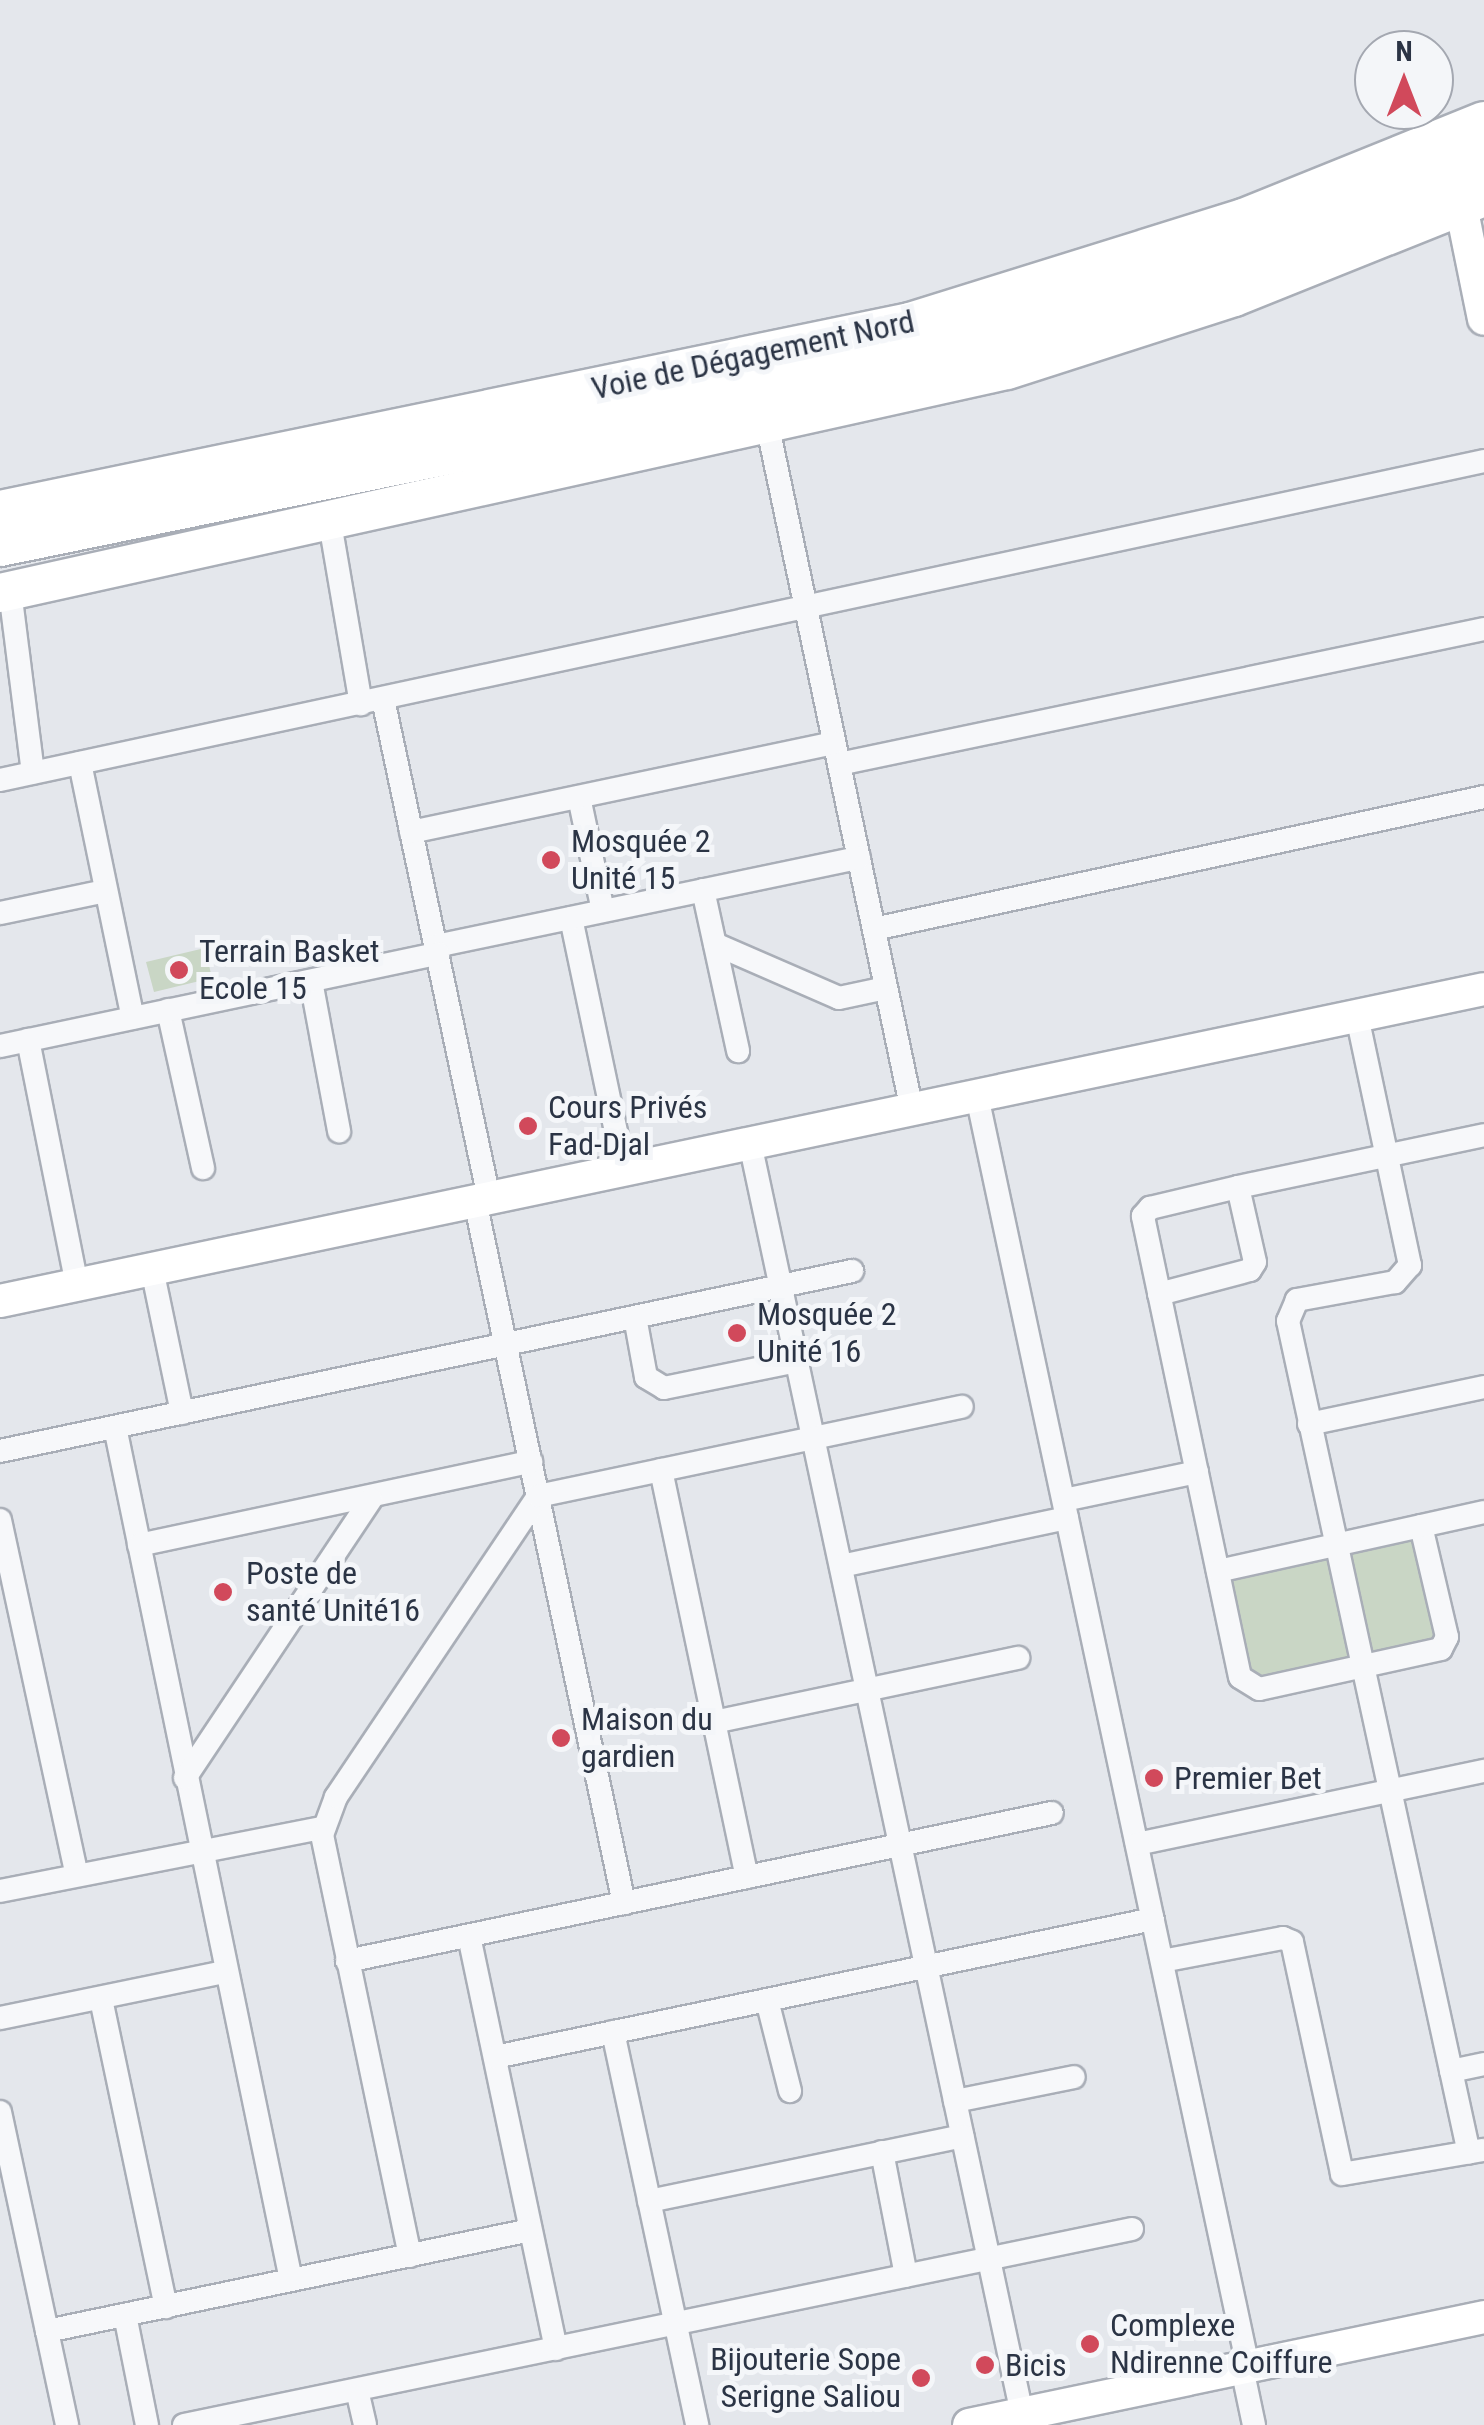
<!DOCTYPE html>
<html>
<head>
<meta charset="utf-8">
<style>
  body { margin:0 }
  #map { position:relative; width:1484px; height:2425px; overflow:hidden; background:#e4e7ec; font-family:"Roboto Condensed",sans-serif }
  div>[style] { position:absolute }
  [style*='--x'] { left:calc(var(--x)*1px); top:calc(var(--y)*1px); width:calc(var(--w)*1px); rotate:calc(var(--a)*1deg) }
  .green>* { inset:0; background:#c9d6c5 }
  .roads { filter:drop-shadow(2px 0 #a9aeb7) drop-shadow(-2px 0 #a9aeb7) drop-shadow(0 2px #a9aeb7) drop-shadow(0 -2px #a9aeb7) }
  .street>* { height:22px; margin:-11px; padding:0 11px; transform-origin:11px; border-radius:11px; background:#f7f8fa }
  .secondary>* { height:32px; margin:-16px; padding:0 16px; transform-origin:16px; border-radius:16px; background:#fff }
  .primary>* { height:38px; margin:-19px; padding:0 19px; transform-origin:19px; border-radius:19px; background:#fff }
  .highway>* { height:42px; margin:-21px; padding:0 21px; transform-origin:21px; border-radius:21px; background:#fff }
  .dots>* { width:28px; height:28px; translate:-50% -50%; box-sizing:border-box; border:5px solid #f4f6f9; border-radius:50% }
  span { translate:-50% -50%; white-space:nowrap; text-align:center; line-height:1.15; -webkit-text-stroke:10px #f4f6f9; paint-order:stroke }
  .street-label { font-size:32px; color:#2b3445 }
  .poi-label { font-size:32px; color:#2b3445 }
  .left { translate:0 -50%; text-align:left }
  .right { translate:-100% -50%; text-align:right }
  .north { position:absolute; left:1354px; top:30px; width:100px; height:100px; box-sizing:border-box; background:#f4f6f9; border:2px solid #a4a8b1; border-radius:50%; rotate:0deg; font-size:28px; font-weight:700; line-height:40px; text-align:center; color:#2b3445 }
  .north::after { content:''; display:block; margin:auto; width:35px; height:45px; background:#d1495b; clip-path:polygon(50% 0,100% 100%,50% 72%,0 100%) }
</style>
</head>
<body>
<div id="map">
  <div class="green">
    <i style="clip-path:polygon(205px 948px,212px 978px,154px 992px,146px 962px)"></i>
    <i style="clip-path:polygon(1428px 1532px,1451px 1640px,1249px 1682px,1226px 1574px)"></i>
  </div>
  <div class="roads">
    <div class="street">
      <i style="--x:768;--y:428;--w:697;--a:78.08"></i>
      <i style="--x:330;--y:523;--w:184;--a:80.3"></i>
      <i style="--x:10;--y:591;--w:183;--a:82.8"></i>
      <i style="--x:383;--y:699;--w:510;--a:78.01"></i>
      <i style="--x:80;--y:763;--w:260;--a:78.3"></i>
      <i style="--x:839;--y:764;--w:659;--a:-11.82"></i>
      <i style="--x:0;--y:780;--w:1518;--a:-12.13"></i>
      <i style="--x:579;--y:797;--w:116;--a:78.1"></i>
      <i style="--x:411;--y:832;--w:432;--a:-11.9"></i>
      <i style="--x:703;--y:890;--w:165;--a:77.7"></i>
      <i style="--x:0;--y:913;--w:107;--a:-11.8"></i>
      <i style="--x:571;--y:918;--w:258;--a:78.1"></i>
      <i style="--x:874;--y:929;--w:624;--a:-12.21"></i>
      <i style="--x:715;--y:944;--w:135;--a:23.5"></i>
      <i style="--x:839;--y:998;--w:48;--a:-12"></i>
      <i style="--x:436;--y:946;--w:432;--a:-11.8"></i>
      <i style="--x:311;--y:981;--w:153;--a:79.4"></i>
      <i style="--x:168;--y:1010;--w:162;--a:77.5"></i>
      <i style="--x:1357;--y:1016;--w:255;--a:78"></i>
      <i style="--x:1410;--y:1265;--w:23;--a:131"></i>
      <i style="--x:1395;--y:1282;--w:100;--a:169.6"></i>
      <i style="--x:1297;--y:1300;--w:23;--a:113"></i>
      <i style="--x:1288;--y:1321;--w:851;--a:77.73"></i>
      <i style="--x:28;--y:1040;--w:250;--a:78.7"></i>
      <i style="--x:0;--y:1046;--w:448;--a:-11.9"></i>
      <i style="--x:977;--y:1096;--w:1300;--a:77.96"></i>
      <i style="--x:750;--y:1143;--w:1300;--a:77.92"></i>
      <i style="--x:475;--y:1201;--w:718;--a:78.02"></i>
      <i style="--x:152;--y:1269;--w:147;--a:78.2"></i>
      <i style="--x:1159;--y:1294;--w:94;--a:-14.8"></i>
      <i style="--x:1250;--y:1270;--w:9;--a:-58"></i>
      <i style="--x:1255;--y:1262;--w:77;--a:-102.8"></i>
      <i style="--x:635;--y:1317;--w:61;--a:79.6"></i>
      <i style="--x:646;--y:1377;--w:21;--a:31"></i>
      <i style="--x:664;--y:1388;--w:136;--a:-11.5"></i>
      <i style="--x:1309;--y:1424;--w:179;--a:-11.9"></i>
      <i style="--x:115;--y:1427;--w:871;--a:78.34"></i>
      <i style="--x:0;--y:1451;--w:871;--a:-11.93"></i>
      <i style="--x:661;--y:1470;--w:416;--a:78.1"></i>
      <i style="--x:1064;--y:1500;--w:136;--a:-11.9"></i>
      <i style="--x:0;--y:1520;--w:363;--a:77.8"></i>
      <i style="--x:1421;--y:1526;--w:114;--a:76.8"></i>
      <i style="--x:1447;--y:1637;--w:13;--a:117"></i>
      <i style="--x:1441;--y:1649;--w:186;--a:167.6"></i>
      <i style="--x:1259;--y:1689;--w:22;--a:-148"></i>
      <i style="--x:1240;--y:1677;--w:471;--a:-101.9"></i>
      <i style="--x:1143;--y:1216;--w:11;--a:-49"></i>
      <i style="--x:1150;--y:1208;--w:90;--a:-13.4"></i>
      <i style="--x:1238;--y:1187;--w:251;--a:-11.9"></i>
      <i style="--x:139;--y:1545;--w:401;--a:-12"></i>
      <i style="--x:841;--y:1566;--w:231;--a:-12"></i>
      <i style="--x:1218;--y:1571;--w:272;--a:-12.5"></i>
      <i style="--x:714;--y:1722;--w:311;--a:-11.9"></i>
      <i style="--x:185;--y:1778;--w:335;--a:-56.3"></i>
      <i style="--x:1137;--y:1844;--w:355;--a:-11.9"></i>
      <i style="--x:0;--y:1891;--w:328;--a:-11.1"></i>
      <i style="--x:469;--y:1936;--w:422;--a:78.1"></i>
      <i style="--x:347;--y:1961;--w:720;--a:-11.86"></i>
      <i style="--x:1162;--y:1961;--w:123;--a:-10.8"></i>
      <i style="--x:1283;--y:1938;--w:10;--a:24"></i>
      <i style="--x:1292;--y:1942;--w:237;--a:77.8"></i>
      <i style="--x:1342;--y:2174;--w:143;--a:-9.7"></i>
      <i style="--x:101;--y:1999;--w:315;--a:78.1"></i>
      <i style="--x:767;--y:2000;--w:94;--a:75.8"></i>
      <i style="--x:0;--y:2018;--w:229;--a:-11.6"></i>
      <i style="--x:613;--y:2032;--w:402;--a:77.9"></i>
      <i style="--x:495;--y:2057;--w:672;--a:-11.84"></i>
      <i style="--x:1451;--y:2071;--w:34;--a:-12"></i>
      <i style="--x:955;--y:2101;--w:121;--a:-11.4"></i>
      <i style="--x:0;--y:2112;--w:320;--a:77.9"></i>
      <i style="--x:882;--y:2152;--w:126;--a:79"></i>
      <i style="--x:649;--y:2201;--w:320;--a:-11.7"></i>
      <i style="--x:410;--y:2256;--w:430;--a:-101.8"></i>
      <i style="--x:322;--y:1835;--w:40;--a:-69.8"></i>
      <i style="--x:336;--y:1797;--w:362;--a:-56.1"></i>
      <i style="--x:538;--y:1496;--w:433;--a:-11.9"></i>
      <i style="--x:125;--y:2315;--w:112;--a:78.7"></i>
      <i style="--x:47;--y:2331;--w:494;--a:-11.8"></i>
      <i style="--x:1242;--y:2368;--w:58;--a:78.1"></i>
      <i style="--x:357;--y:2390;--w:36;--a:77"></i>
      <i style="--x:184;--y:2425;--w:968;--a:-11.68"></i>
    </div>
    <div class="secondary">
      <i style="--x:1461;--y:206;--w:115;--a:78.5"></i>
      <i style="--x:0;--y:1301;--w:1516;--a:-11.87"></i>
      <i style="--x:969;--y:2425;--w:526;--a:-11.84"></i>
    </div>
    <div class="primary">
      <i style="--x:0;--y:593;--w:1031;--a:-12.49"></i>
      <i style="--x:1007;--y:370;--w:238;--a:-17.8"></i>
      <i style="--x:1234;--y:297;--w:269;--a:-21.8"></i>
    </div>
    <div class="highway">
      <i style="--x:0;--y:512;--w:929;--a:-11.67"></i>
      <i style="--x:910;--y:324;--w:350;--a:-17.3"></i>
      <i style="--x:1244;--y:220;--w:259;--a:-22"></i>
      <i style="--x:0;--y:545;--w:940;--a:-11.6"></i>
      <i style="--x:921;--y:356;--w:348;--a:-17"></i>
      <i style="--x:1254;--y:254;--w:249;--a:-22.4"></i>
    </div>
  </div>
  <div class="dots">
    <i style="left:551px;top:860px;background:#d1495b"></i>
    <i style="left:179px;top:970px;background:#d1495b"></i>
    <i style="left:528px;top:1126px;background:#d1495b"></i>
    <i style="left:737px;top:1333px;background:#d1495b"></i>
    <i style="left:223px;top:1592px;background:#d1495b"></i>
    <i style="left:561px;top:1738px;background:#d1495b"></i>
    <i style="left:1154px;top:1778px;background:#d1495b"></i>
    <i style="left:1090px;top:2344px;background:#d1495b"></i>
    <i style="left:985px;top:2365px;background:#d1495b"></i>
    <i style="left:921px;top:2378px;background:#d1495b"></i>
  </div>
  <div class="street-label">
    <span style="left:753px;top:355px;rotate:-12deg">Voie de Dégagement Nord</span>
  </div>
  <div class="poi-label">
    <span class="left" style="left:571px;top:860px">Mosquée 2<br>Unité 15</span>
    <span class="left" style="left:199px;top:970px">Terrain Basket<br>Ecole 15</span>
    <span class="left" style="left:548px;top:1126px">Cours Privés<br>Fad-Djal</span>
    <span class="left" style="left:757px;top:1333px">Mosquée 2<br>Unité 16</span>
    <span class="left" style="left:246px;top:1592px">Poste de<br>santé Unité16</span>
    <span class="left" style="left:581px;top:1738px">Maison du<br>gardien</span>
    <span class="left" style="left:1174px;top:1778px">Premier Bet</span>
    <span class="left" style="left:1110px;top:2344px">Complexe<br>Ndirenne Coiffure</span>
    <span class="right" style="left:901px;top:2378px">Bijouterie Sope<br>Serigne Saliou</span>
    <span class="left" style="left:1005px;top:2365px">Bicis</span>
  </div>
  <div class="north">N</div>
</div>
</body>
</html>
